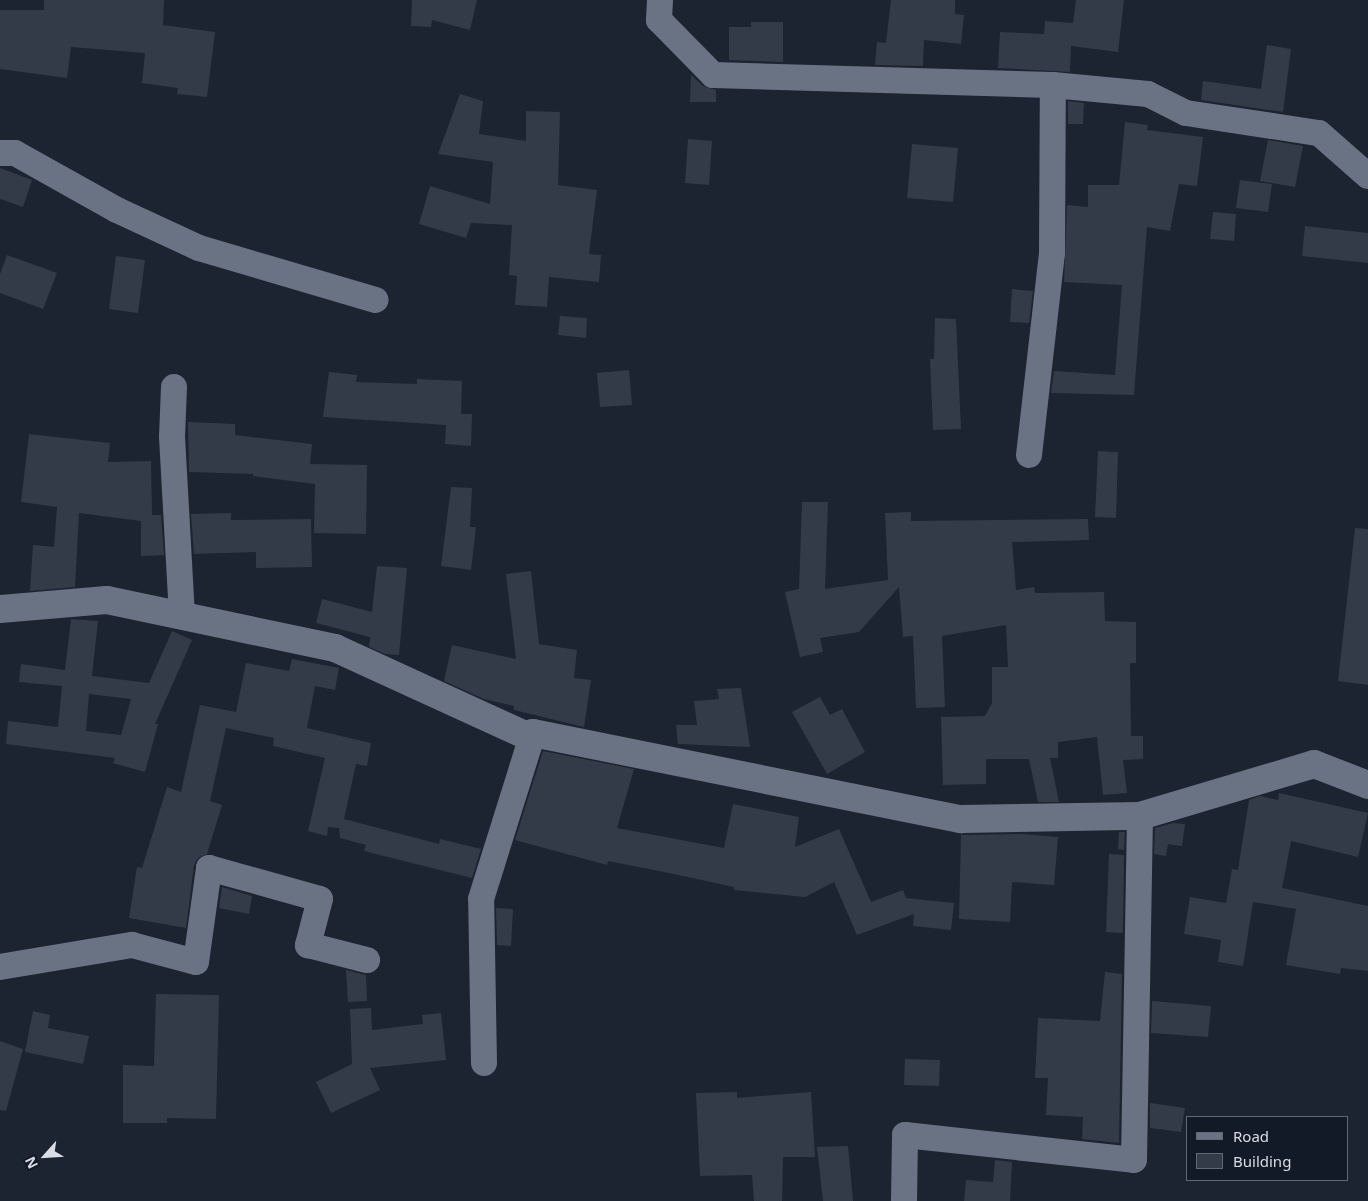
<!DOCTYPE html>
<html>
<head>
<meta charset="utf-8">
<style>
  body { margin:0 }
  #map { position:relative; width:1368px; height:1201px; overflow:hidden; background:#1c2331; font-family:"Noto Sans",sans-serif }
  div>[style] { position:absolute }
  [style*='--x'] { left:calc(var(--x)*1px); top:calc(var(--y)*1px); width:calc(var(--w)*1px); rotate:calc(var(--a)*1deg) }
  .building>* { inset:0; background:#333b49 }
  .minor>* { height:26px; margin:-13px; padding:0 13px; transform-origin:13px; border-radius:13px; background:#6a7384 }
  .tertiary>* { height:28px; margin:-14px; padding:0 14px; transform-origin:14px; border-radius:14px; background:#6a7384 }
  span { translate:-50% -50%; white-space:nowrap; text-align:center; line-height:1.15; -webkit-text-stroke:4px #131a27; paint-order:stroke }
  .legend { position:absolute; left:1186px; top:1116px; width:162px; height:65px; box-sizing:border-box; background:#131a27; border:1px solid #626873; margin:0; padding:6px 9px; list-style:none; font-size:15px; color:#d8dde6 }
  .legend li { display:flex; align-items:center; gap:10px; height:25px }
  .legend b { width:25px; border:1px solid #626873 }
  .north { position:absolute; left:20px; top:1131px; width:50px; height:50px; -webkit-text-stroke:4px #131a27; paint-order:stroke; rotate:244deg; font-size:14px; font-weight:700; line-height:20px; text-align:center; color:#d8dde6 }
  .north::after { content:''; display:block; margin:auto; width:18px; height:22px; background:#d8dde6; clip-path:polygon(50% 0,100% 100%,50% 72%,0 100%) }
</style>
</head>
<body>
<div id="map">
  <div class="building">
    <i style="clip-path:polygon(44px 0,164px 0,163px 25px,215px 32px,207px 97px,177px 94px,178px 88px,142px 83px,145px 53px,71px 47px,67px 78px,0 69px,0 10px,44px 10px)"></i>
    <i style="clip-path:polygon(412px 0,477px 0,470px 30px,432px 20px,431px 27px,411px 26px)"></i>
    <i style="clip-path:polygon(891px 0,955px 0,955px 14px,964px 15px,961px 44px,924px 40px,923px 66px,875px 65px,877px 42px,886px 43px)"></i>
    <i style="clip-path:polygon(1076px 0,1124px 0,1118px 52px,1071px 46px,1070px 72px,998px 68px,1000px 32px,1044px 34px,1045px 21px,1073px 23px)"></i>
    <i style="clip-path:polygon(751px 22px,783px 22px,783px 62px,729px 60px,729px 27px,751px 27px)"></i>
    <i style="clip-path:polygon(1267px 45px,1291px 49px,1283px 112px,1201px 100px,1203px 81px,1261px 89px)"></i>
    <i style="clip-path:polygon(691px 75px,703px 86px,716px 90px,716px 102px,690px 102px)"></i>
    <i style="clip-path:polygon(460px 94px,483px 101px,479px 134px,526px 141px,526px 111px,560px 112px,558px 185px,597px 190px,589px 254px,601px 255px,599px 282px,549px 277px,547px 307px,515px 305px,517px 276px,509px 275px,512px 225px,471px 223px,466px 238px,419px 224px,430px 186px,490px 204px,493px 162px,438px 154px)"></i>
    <i style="clip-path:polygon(1068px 101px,1084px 103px,1083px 124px,1068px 124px)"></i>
    <i style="clip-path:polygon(1125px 122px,1148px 125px,1147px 130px,1203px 137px,1197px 186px,1179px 184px,1170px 231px,1147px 227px,1134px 395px,1051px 393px,1054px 371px,1115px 375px,1122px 285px,1064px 282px,1067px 205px,1088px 207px,1088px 185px,1119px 185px)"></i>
    <i style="clip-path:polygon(688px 139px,712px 141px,709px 185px,685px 183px)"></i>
    <i style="clip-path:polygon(1268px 140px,1303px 146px,1295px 187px,1260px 181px)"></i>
    <i style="clip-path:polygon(912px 144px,958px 148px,953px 202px,907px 198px)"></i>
    <i style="clip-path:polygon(0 168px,32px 180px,23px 207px,0 199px)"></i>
    <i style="clip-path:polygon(1240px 180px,1272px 184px,1268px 212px,1236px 208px)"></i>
    <i style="clip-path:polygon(1213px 212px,1236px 214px,1234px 241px,1210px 239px)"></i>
    <i style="clip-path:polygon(1305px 226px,1368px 233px,1368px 263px,1302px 256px)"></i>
    <i style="clip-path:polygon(7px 255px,57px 273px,43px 309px,0 293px,0 274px)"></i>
    <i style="clip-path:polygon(116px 256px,145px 260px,138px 313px,109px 309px)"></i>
    <i style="clip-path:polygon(1012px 289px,1033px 291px,1029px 323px,1010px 322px)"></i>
    <i style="clip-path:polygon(560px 316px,587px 318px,586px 338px,558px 335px)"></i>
    <i style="clip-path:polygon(935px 318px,956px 319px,961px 429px,933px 430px,930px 359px,934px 359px)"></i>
    <i style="clip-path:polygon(629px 370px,632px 405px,600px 407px,597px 373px)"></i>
    <i style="clip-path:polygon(329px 372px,357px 375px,356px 382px,417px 384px,417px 379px,462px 381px,461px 414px,472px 414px,471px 446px,445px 444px,446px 425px,323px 417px)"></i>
    <i style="clip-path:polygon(188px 422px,235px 424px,235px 435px,312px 444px,310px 464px,367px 465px,366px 534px,314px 533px,315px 484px,253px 476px,253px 474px,189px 472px)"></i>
    <i style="clip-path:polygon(29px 434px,110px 443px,108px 462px,151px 461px,152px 515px,161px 515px,164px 555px,141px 556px,141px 521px,79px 513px,75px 587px,30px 591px,33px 545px,54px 547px,57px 507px,21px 502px)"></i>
    <i style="clip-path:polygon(1098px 451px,1118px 452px,1116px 518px,1095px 517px)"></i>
    <i style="clip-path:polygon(451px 487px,472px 488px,470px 527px,476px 527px,471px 570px,441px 566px)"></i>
    <i style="clip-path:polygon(802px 502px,828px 502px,825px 589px,888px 580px,885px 513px,911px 512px,911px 521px,1088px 519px,1089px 540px,1012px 542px,1016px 590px,1034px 587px,1035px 593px,1104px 592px,1105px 621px,1136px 622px,1136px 663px,1130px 663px,1131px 736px,1143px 736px,1143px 759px,1123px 760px,1127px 793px,1103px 795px,1097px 737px,1058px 742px,1058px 758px,1050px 758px,1059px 802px,1038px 802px,1029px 759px,986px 759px,986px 784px,943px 785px,941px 717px,985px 716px,992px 703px,992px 667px,1008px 667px,1006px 625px,942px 636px,945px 707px,916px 708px,913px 636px,903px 637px,899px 587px,859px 632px,820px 638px,823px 652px,800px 657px,785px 592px,799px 589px)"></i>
    <i style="clip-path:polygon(231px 513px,231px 520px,311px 519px,312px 567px,256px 568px,256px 552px,194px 554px,191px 514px)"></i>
    <i style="clip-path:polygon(1355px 528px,1368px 529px,1368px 685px,1338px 681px)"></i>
    <i style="clip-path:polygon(377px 566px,407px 568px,399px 655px,385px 654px,369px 647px,370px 637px,316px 623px,322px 599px,372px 612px)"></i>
    <i style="clip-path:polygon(531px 571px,539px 644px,577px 650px,574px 678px,591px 680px,584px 727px,514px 710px,514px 706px,484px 699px,444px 681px,452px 645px,516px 659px,506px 574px)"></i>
    <i style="clip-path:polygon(evenodd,71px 619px,98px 621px,92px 676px,149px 683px,172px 631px,192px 640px,155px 724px,158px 724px,145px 772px,113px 763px,115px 758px,6px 744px,8px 721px,58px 727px,62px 686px,19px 682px,21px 664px,65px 670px,71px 619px,89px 694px,131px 699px,121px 735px,86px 731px,89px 694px)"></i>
    <i style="clip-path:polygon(292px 659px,339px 668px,335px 690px,315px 686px,307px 728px,371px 743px,367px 766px,356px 764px,344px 819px,439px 844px,440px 839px,481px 849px,472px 878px,364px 851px,366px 845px,340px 838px,339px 828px,328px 827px,327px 836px,308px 831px,325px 758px,273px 746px,274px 738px,226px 728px,210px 801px,222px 805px,207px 854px,198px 858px,194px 865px,186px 928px,129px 918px,137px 867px,142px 868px,167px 787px,181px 792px,200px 705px,236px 712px,246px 663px,289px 671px)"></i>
    <i style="clip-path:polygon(741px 688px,750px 747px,678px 744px,676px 725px,697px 725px,694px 701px,719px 699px,717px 689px)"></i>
    <i style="clip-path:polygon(820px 697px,830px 715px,842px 709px,865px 752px,827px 774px,792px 712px)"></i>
    <i style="clip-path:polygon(543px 751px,634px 769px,617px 828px,724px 848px,733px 804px,799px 817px,795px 847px,839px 829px,871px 902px,903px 890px,906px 898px,954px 903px,951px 930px,913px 926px,914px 914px,857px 935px,834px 882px,805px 897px,734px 890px,734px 887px,669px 873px,608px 861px,607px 865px,515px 840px)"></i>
    <i style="clip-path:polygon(1279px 793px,1368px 813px,1358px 857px,1291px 841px,1282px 888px,1368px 906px,1368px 971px,1341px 968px,1340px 974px,1286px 965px,1296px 909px,1253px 902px,1243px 966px,1218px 962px,1221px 940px,1184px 934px,1190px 897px,1226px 903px,1232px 869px,1238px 870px,1249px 800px,1260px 796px,1278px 800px)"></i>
    <i style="clip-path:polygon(1173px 823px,1185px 824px,1182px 846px,1168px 844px,1166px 856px,1154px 854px,1155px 828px)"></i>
    <i style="clip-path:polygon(1119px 832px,1125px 832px,1124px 850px,1118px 849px)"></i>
    <i style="clip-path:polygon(1022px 834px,1058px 837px,1054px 885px,1012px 882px,1010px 922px,959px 919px,961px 835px)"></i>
    <i style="clip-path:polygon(1109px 854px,1124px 855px,1123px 933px,1106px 932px)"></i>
    <i style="clip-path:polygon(222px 887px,252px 896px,249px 914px,219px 908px)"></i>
    <i style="clip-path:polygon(496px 908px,513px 909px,511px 946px,497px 945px)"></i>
    <i style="clip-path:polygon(346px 970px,366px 975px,367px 1001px,348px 1002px)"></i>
    <i style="clip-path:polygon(1105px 972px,1122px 974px,1119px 1143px,1082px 1139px,1083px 1117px,1046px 1115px,1048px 1078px,1035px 1078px,1038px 1018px,1100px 1021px)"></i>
    <i style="clip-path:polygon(156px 994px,219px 995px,216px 1119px,167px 1118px,167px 1123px,123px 1123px,123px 1065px,154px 1066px)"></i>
    <i style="clip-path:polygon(1152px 1001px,1211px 1006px,1208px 1037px,1151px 1033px)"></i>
    <i style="clip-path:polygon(371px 1008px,372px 1030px,423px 1024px,422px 1015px,441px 1013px,446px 1060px,370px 1068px,380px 1090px,331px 1113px,316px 1082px,352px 1064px,350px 1009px)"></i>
    <i style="clip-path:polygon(33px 1011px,50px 1015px,48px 1028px,89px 1036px,83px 1064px,25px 1052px)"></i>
    <i style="clip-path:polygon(0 1041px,23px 1049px,6px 1111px,0 1110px)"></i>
    <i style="clip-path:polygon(905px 1059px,940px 1060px,939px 1086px,904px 1085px)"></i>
    <i style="clip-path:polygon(737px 1092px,737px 1098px,811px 1092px,815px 1157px,783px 1157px,782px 1201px,754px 1201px,752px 1175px,700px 1176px,696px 1093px)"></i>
    <i style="clip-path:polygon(1150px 1103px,1185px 1108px,1181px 1132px,1150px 1128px)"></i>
    <i style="clip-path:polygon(848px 1146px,853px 1201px,823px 1201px,817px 1147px)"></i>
    <i style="clip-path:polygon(995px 1160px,1012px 1162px,1010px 1201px,964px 1201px,966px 1180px,993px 1182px)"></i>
  </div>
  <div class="minor">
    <i style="--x:660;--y:0;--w:20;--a:93"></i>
    <i style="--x:659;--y:20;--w:77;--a:45.5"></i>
    <i style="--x:713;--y:75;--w:340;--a:1.7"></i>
    <i style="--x:1053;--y:85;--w:95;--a:5.4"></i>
    <i style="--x:1148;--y:94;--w:42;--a:26.6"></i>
    <i style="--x:1186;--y:113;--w:134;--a:8.6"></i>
    <i style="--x:1319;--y:133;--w:65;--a:41.3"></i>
    <i style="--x:0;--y:153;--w:15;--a:0"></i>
    <i style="--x:15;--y:153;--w:117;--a:29.2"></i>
    <i style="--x:117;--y:210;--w:90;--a:24.9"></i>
    <i style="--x:199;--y:248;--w:184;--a:16.4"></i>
    <i style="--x:174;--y:387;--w:50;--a:92.3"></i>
    <i style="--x:172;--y:437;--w:179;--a:86.8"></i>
    <i style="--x:1029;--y:455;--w:203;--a:-83.5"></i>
    <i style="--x:1052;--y:253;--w:168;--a:-89.7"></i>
    <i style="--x:0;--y:967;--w:134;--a:-9.5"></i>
    <i style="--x:132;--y:945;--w:66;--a:14.9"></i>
    <i style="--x:196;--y:962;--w:95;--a:-82.1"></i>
    <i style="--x:209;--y:868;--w:115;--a:15.6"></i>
    <i style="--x:320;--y:899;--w:48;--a:104.6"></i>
    <i style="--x:308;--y:945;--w:61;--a:14.3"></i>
    <i style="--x:484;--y:1063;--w:164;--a:-91"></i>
    <i style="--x:481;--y:899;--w:174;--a:-72.6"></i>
    <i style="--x:904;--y:1201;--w:66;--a:-89.1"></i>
    <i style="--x:905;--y:1135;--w:230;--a:6.2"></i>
    <i style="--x:1134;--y:1160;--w:344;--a:-89"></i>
  </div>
  <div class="tertiary">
    <i style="--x:0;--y:609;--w:107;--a:-4.8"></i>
    <i style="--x:107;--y:600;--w:233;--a:11.9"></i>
    <i style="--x:335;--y:648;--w:209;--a:24.6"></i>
    <i style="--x:525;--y:735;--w:8;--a:-14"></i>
    <i style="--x:533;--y:733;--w:437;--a:11.4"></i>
    <i style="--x:961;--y:819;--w:179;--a:-1"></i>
    <i style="--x:1140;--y:816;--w:182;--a:-16.6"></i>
    <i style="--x:1314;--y:764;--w:58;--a:21.3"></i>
  </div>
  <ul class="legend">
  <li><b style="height:6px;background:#6a7384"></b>Road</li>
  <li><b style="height:14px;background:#333b49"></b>Building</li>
  </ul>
  <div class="north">N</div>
</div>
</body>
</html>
